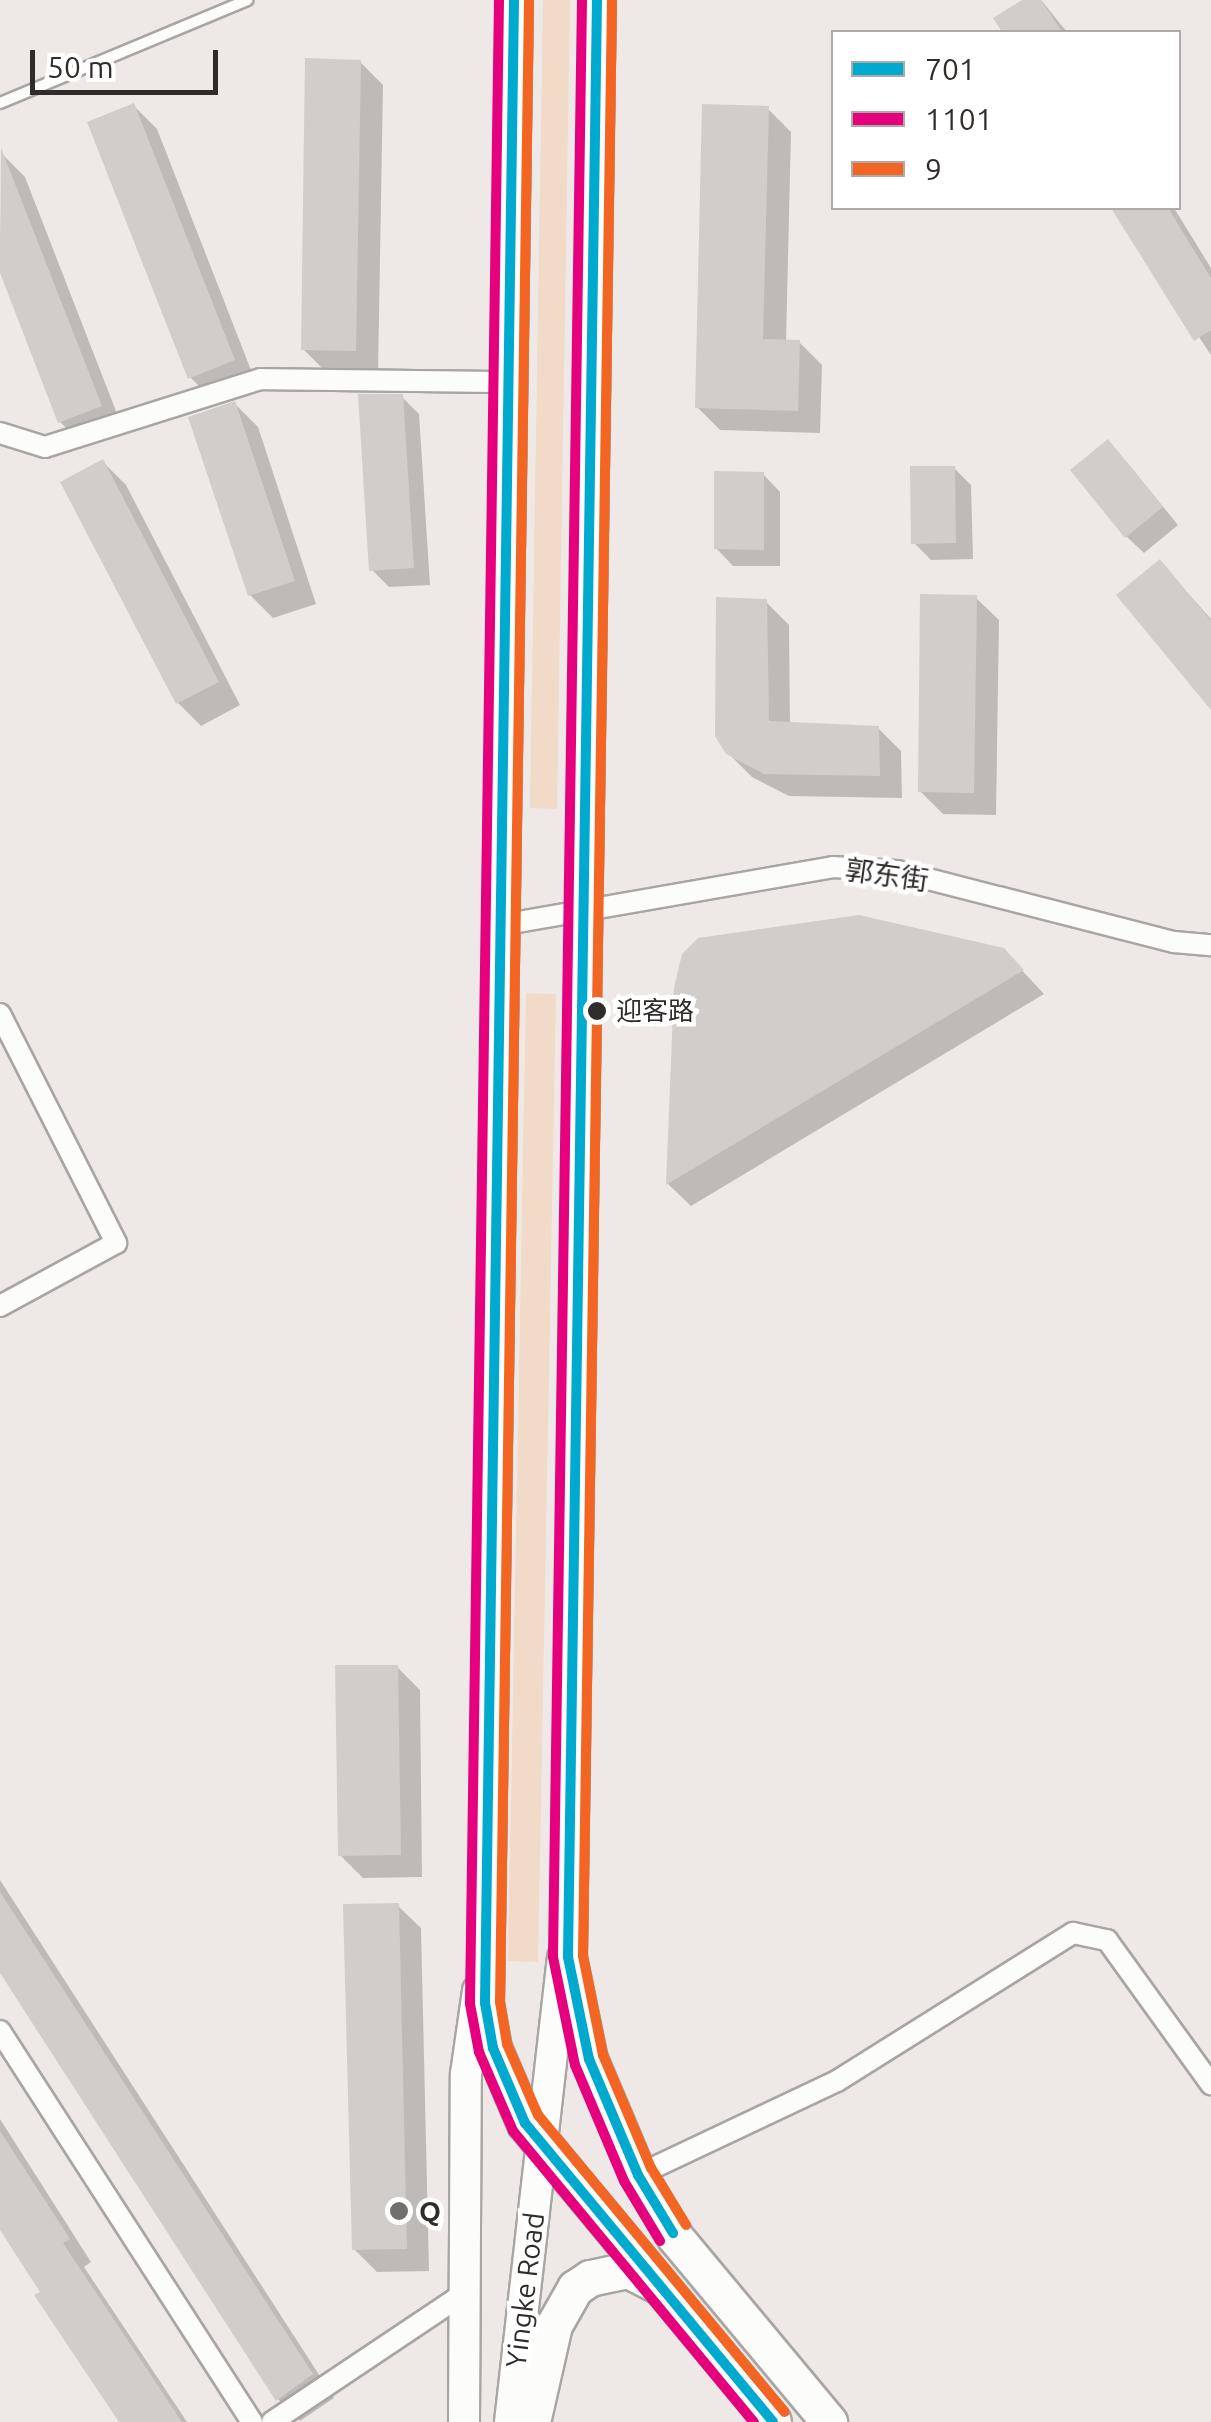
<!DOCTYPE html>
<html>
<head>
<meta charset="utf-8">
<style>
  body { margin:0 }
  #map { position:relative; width:1211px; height:2422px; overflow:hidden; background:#eee9e6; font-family:Ubuntu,"Noto Sans SC",sans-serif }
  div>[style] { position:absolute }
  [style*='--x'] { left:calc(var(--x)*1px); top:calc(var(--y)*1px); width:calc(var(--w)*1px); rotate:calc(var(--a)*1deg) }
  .green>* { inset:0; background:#f2dac9 }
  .shadow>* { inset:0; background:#0003 }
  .building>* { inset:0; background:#d1cdca }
  .roads { filter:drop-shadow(2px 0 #a8a5a3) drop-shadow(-2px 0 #a8a5a3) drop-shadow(0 2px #a8a5a3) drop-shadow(0 -2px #a8a5a3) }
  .service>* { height:10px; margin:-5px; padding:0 5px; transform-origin:5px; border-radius:5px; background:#fcfcfb }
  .minor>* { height:20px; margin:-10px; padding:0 10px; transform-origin:10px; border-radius:10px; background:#fcfcfb }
  .secondary>* { height:30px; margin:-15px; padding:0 15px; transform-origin:15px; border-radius:15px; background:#fcfcfb }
  .trunk>* { height:35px; margin:-17.5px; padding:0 17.5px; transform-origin:17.5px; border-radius:17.5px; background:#fcfcfb }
  .bus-1>* { height:10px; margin:-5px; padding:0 5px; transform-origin:5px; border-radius:5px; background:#00a9ce }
  .bus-2>* { height:10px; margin:-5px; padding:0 5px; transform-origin:5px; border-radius:5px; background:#e5007d }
  .bus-3>* { height:10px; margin:-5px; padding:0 5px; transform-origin:5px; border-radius:5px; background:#f26522 }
  .dots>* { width:28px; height:28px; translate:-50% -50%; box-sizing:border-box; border:5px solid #fff; border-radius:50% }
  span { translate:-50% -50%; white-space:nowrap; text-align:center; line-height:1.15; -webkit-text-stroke:9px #fff; paint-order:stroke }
  .bus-label { font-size:26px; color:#2f2c2a }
  .left { translate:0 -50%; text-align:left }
  .street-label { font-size:28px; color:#2f2c2a }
  .poi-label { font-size:28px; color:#2f2c2a; font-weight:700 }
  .legend { position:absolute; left:831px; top:30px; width:350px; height:180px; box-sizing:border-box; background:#fff; border:2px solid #acabaa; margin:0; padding:12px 18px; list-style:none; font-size:30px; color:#2f2c2a }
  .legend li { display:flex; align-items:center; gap:20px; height:50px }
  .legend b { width:50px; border:2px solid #acabaa }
  .scale { position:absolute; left:30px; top:50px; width:188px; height:45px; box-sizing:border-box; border:5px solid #2f2c2a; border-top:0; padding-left:12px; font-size:30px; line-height:35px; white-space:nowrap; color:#2f2c2a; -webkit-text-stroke:8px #fff; paint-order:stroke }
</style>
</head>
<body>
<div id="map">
  <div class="green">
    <i style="clip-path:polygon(543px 0,570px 0,557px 809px,530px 808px)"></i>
    <i style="clip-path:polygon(526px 993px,556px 994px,538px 1962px,508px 1961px)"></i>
  </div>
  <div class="shadow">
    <i style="clip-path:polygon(1026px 0,1041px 0,1067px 32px,1005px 32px,996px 19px)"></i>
    <i style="clip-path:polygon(360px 62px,383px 85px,378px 373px,326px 372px,303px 349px)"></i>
    <i style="clip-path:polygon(134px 106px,157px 129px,256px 383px,213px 400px,190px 377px)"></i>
    <i style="clip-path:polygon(768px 109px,791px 132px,786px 342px,799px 342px,822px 365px,820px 433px,720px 430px,697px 407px)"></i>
    <i style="clip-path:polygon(2px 154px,25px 177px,123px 429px,83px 444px,60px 422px,0 267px)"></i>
    <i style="clip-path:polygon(1113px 208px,1174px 208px,1211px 268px,1211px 355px)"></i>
    <i style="clip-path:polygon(402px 397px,419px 414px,430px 585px,389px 587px,372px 570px)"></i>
    <i style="clip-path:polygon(235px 404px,258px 427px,316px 604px,273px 618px,250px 595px)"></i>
    <i style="clip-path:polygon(1125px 460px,1178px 525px,1144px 553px,1126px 536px)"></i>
    <i style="clip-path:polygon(103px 462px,126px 485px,240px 705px,201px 726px,178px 703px)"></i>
    <i style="clip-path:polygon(954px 468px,971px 485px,973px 559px,931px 560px,914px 543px)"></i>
    <i style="clip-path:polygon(763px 474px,780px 492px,780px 566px,733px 566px,716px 548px)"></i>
    <i style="clip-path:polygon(1160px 562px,1211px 619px,1211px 706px)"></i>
    <i style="clip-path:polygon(976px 598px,999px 620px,996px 815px,943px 814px,920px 791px)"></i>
    <i style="clip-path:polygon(766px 602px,789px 625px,790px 725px,878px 728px,901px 751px,902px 798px,789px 796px,752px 777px,728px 753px)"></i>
    <i style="clip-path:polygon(1003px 950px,1044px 994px,691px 1206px,668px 1184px,677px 988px)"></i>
    <i style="clip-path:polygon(397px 1667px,420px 1690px,422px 1877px,363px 1878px,340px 1855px)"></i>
    <i style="clip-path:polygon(0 1880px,334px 2398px,300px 2421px,278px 2399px,0 1969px)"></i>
    <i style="clip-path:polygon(398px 1906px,421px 1928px,429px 2271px,377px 2272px,354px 2249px)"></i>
    <i style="clip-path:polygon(0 2119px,91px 2262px,84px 2267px,187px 2422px,122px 2422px,0 2226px)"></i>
  </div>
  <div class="building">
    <i style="clip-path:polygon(1022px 0,1041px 0,1062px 32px,1002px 32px,993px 18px)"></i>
    <i style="clip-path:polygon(305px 58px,361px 60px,356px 351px,301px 350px)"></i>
    <i style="clip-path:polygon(134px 103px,235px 360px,188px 379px,87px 122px)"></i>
    <i style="clip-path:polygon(702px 104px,769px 106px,763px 339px,800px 340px,798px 411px,695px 408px)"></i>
    <i style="clip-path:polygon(1px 148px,102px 406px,58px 423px,0 273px)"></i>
    <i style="clip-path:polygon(1111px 208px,1168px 208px,1211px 278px,1211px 330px,1194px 341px)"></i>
    <i style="clip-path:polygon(358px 394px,403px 394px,414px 568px,369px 571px)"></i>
    <i style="clip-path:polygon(235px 401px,295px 581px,248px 596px,188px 417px)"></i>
    <i style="clip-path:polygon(1108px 439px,1163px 507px,1125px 538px,1070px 470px)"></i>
    <i style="clip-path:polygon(103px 459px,219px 682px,176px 704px,60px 482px)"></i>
    <i style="clip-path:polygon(910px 466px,955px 466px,956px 543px,911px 544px)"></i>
    <i style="clip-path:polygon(714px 471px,764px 472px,764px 550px,714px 549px)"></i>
    <i style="clip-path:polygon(1160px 559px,1211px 621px,1211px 710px,1116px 595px)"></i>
    <i style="clip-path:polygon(920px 594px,977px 595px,974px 793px,918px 792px)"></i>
    <i style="clip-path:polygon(716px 597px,767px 599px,769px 721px,879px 726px,880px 776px,764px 774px,726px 754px,715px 736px)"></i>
    <i style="clip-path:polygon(859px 915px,1004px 948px,1024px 970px,666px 1185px,674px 988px,682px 954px,698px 938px)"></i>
    <i style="clip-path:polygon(335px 1665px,398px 1665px,401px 1855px,338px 1856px)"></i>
    <i style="clip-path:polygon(0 1892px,313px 2374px,276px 2401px,0 1973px)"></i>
    <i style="clip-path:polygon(399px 1903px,407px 2249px,352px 2250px,343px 1904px)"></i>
    <i style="clip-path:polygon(0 2131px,70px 2239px,63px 2243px,182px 2422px,119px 2422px,34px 2295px,40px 2292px,0 2230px)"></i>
  </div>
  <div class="roads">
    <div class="service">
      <i style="--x:0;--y:103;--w:268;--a:-22.6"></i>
    </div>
    <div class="minor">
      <i style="--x:0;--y:433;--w:47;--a:17.3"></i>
      <i style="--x:45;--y:447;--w:226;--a:-17.5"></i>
      <i style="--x:261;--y:379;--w:247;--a:0.7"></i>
      <i style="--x:501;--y:925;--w:337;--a:-9.9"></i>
      <i style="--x:833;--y:867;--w:64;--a:3.6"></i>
      <i style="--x:897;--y:871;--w:286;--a:14.4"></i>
      <i style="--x:1174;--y:942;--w:37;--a:5"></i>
      <i style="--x:0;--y:1014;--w:257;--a:63.1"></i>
      <i style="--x:116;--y:1243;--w:132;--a:151.5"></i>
      <i style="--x:0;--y:2031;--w:465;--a:57.2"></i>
      <i style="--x:638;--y:2175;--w:220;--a:-25.3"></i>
      <i style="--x:837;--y:2081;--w:279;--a:-32.1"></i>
      <i style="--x:1073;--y:1933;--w:35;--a:12"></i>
      <i style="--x:1107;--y:1940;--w:178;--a:54.2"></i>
      <i style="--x:272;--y:2422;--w:230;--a:-33.8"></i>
    </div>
    <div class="secondary">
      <i style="--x:464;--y:2422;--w:348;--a:-89.7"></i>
      <i style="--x:466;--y:2074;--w:84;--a:-81.8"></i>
      <i style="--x:510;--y:2422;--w:467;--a:-83.5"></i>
    </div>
    <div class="trunk">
      <i style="--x:514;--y:0;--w:2003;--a:90.83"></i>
      <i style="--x:485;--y:2003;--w:46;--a:79.9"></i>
      <i style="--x:493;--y:2048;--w:82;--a:66.9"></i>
      <i style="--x:525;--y:2123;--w:388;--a:50.3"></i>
      <i style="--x:597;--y:0;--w:1957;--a:90.85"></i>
      <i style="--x:568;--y:1957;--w:104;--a:78.4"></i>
      <i style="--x:589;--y:2059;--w:126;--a:67.1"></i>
      <i style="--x:638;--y:2175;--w:72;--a:59.2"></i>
      <i style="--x:675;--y:2237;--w:241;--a:50.2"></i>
      <i style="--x:532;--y:2422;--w:99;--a:-77.2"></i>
      <i style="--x:554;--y:2325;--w:43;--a:-60.4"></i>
      <i style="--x:575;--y:2288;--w:18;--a:-34"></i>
      <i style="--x:590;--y:2278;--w:39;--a:-12"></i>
      <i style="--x:628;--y:2270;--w:34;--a:27"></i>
    </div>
  </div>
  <div class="bus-1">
    <i style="--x:514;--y:0;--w:2003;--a:90.83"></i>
    <i style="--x:485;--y:2003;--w:46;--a:79.9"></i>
    <i style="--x:493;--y:2048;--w:82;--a:66.9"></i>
    <i style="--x:525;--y:2123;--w:388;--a:50.3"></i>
    <i style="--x:597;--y:0;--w:1957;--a:90.85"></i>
    <i style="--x:568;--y:1957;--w:104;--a:78.4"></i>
    <i style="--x:589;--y:2059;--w:126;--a:67.1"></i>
    <i style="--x:638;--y:2175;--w:68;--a:58.9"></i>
  </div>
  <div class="bus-2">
    <i style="--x:499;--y:0;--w:2004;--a:90.83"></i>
    <i style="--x:470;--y:2004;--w:49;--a:79.4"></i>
    <i style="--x:479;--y:2052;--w:86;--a:66.7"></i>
    <i style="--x:513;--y:2131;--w:378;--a:50.4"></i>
    <i style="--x:582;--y:0;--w:1957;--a:90.85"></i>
    <i style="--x:553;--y:1957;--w:110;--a:78.5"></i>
    <i style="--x:575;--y:2065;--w:126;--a:67.1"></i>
    <i style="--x:624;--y:2181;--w:70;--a:59"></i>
  </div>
  <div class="bus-3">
    <i style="--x:529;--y:0;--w:2002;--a:90.83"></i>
    <i style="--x:500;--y:2002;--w:43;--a:80.5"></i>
    <i style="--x:507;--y:2044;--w:77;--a:66.4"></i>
    <i style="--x:538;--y:2115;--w:386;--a:50.3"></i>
    <i style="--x:612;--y:0;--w:1956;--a:90.85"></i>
    <i style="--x:583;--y:1956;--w:101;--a:78.6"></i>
    <i style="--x:603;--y:2055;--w:123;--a:67"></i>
    <i style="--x:651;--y:2168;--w:67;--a:58.4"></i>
  </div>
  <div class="dots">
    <i style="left:597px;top:1011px;background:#2f2c2a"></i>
    <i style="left:399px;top:2211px;background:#726e6c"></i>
  </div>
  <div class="bus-label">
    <span class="left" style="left:616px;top:1011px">迎客路</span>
  </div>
  <div class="street-label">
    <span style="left:887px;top:875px;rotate:8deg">郭东街</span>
    <span style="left:525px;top:2290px;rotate:-83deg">Yingke Road</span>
  </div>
  <div class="poi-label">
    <span class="left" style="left:419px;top:2211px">Q</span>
  </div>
  <ul class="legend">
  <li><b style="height:12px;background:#00a9ce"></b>701</li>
  <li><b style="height:12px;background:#e5007d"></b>1101</li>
  <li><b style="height:12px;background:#f26522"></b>9</li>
  </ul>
  <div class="scale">50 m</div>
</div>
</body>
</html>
